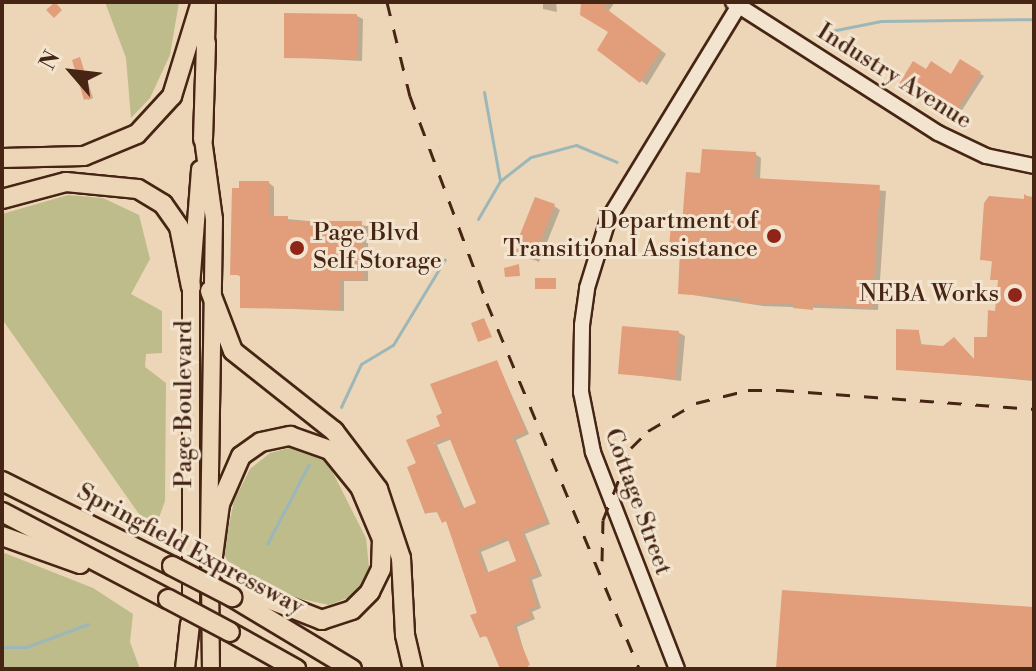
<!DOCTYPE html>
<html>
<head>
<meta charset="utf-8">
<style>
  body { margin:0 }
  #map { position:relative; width:1036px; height:671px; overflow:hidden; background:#ecd6b7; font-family:"Libre Bodoni",serif }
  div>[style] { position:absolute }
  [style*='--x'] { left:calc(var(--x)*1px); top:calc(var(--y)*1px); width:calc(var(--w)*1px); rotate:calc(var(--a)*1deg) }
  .green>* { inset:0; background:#bebc8a }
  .shadow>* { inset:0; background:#0003 }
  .stream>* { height:3px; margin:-1.5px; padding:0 1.5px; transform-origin:1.5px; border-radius:1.5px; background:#9db7b9 }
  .building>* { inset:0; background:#e29e7b }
  .roads { filter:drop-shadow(2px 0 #462514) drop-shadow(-2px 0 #462514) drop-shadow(0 2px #462514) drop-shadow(0 -2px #462514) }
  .secondary>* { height:14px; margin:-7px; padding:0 7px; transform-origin:7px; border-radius:7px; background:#f3e4d0 }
  .primary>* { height:16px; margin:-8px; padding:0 8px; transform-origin:8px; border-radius:8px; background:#ecd6b7 }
  .highway>* { height:18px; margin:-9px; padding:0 9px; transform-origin:9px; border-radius:9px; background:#ecd6b7 }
  .rail>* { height:3px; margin-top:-1.5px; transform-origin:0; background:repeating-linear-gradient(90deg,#462514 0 14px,transparent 0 28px) }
  .bridges { filter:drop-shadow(2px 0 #462514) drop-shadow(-2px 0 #462514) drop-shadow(0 2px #462514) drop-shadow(0 -2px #462514) }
  .highway-bridge>* { height:18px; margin:-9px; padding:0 9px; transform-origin:9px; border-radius:9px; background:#ecd6b7 }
  .dots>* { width:22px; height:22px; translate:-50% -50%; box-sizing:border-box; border:4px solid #f3e4d0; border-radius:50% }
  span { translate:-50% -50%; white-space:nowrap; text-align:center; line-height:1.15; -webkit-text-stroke:6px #f3e4d0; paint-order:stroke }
  .street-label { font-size:24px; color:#462514 }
  .poi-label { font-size:24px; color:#462514 }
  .right { translate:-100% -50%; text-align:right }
  .left { translate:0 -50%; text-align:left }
  .frame { position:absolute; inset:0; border:4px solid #462514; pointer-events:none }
  .north { position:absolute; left:32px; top:32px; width:80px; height:80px; -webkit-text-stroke:6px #f3e4d0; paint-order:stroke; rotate:298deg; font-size:22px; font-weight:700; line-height:32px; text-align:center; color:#462514 }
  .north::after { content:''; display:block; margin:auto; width:28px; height:36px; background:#462514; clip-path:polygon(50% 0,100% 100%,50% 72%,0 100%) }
</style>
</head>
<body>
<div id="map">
  <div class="green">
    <i style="clip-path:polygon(105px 2px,179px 2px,170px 55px,150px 98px,131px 118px,126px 58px)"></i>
    <i style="clip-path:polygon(68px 195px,103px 198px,139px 215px,150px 259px,131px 294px,162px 311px,162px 353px,146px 354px,145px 367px,166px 383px,165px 501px,153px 534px,2px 319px,2px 214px)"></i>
    <i style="clip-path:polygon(297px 446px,327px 461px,366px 538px,369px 567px,358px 594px,329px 605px,283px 595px,234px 571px,223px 553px,234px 501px,250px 469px,270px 453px)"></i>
    <i style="clip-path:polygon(2px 552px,93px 588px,133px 614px,130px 642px,140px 669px,2px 669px)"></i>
  </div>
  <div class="shadow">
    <i style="clip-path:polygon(543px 2px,556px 2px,557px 12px,543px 9px)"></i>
    <i style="clip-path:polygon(581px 2px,615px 2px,608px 12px,666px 54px,647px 85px,600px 49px,611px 32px,582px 14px)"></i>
    <i style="clip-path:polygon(357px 16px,363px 19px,362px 61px,286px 57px)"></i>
    <i style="clip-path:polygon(80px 59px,93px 98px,88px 100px,86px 98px)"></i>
    <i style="clip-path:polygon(961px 62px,984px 76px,957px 118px,902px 84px,926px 72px,952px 76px)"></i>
    <i style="clip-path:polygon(755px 154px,761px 158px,760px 180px,886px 191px,878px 310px,763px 306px,680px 293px,682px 251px,671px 247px,702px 175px)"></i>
    <i style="clip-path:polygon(269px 183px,274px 187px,274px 218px,368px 226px,368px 281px,344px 281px,344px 311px,242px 307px,242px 277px,232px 273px)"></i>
    <i style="clip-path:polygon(1026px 196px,1034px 197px,1034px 381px,898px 369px,919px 332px,922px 347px,944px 348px,954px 339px,976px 361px,997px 313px,1000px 281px,993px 278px,994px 262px,982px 259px)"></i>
    <i style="clip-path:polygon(554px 206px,560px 210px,539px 262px,522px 255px)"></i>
    <i style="clip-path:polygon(679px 333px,685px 336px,681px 381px,620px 373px)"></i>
    <i style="clip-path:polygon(evenodd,497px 362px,529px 434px,516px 440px,550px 524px,525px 534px,542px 576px,532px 580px,541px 608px,532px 612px,535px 619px,517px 627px,529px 669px,502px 669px,489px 637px,481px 636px,479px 614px,448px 524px,439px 512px,427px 513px,418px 465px,497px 362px,452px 439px,479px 504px,465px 510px,437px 445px,452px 439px,497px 362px,510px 540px,519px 562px,489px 574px,481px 552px,510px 540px)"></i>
  </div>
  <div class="stream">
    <i style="--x:831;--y:31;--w:51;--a:-11.3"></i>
    <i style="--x:881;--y:21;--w:153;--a:-0.7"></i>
    <i style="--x:484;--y:92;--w:90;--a:79.8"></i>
    <i style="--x:478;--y:219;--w:44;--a:-59.9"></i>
    <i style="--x:500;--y:181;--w:39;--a:-38"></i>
    <i style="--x:531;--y:157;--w:47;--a:-14.9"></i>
    <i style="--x:576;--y:145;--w:44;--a:22.5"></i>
    <i style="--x:341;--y:407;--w:47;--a:-65.1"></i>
    <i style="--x:361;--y:364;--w:37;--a:-31"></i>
    <i style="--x:393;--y:345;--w:100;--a:-58.8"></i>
    <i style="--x:267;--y:544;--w:90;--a:-62.3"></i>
    <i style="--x:2;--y:647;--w:24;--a:0"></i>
    <i style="--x:26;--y:647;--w:66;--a:-20.4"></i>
  </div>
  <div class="building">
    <i style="clip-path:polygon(55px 2px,62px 10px,54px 18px,46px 10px)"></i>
    <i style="clip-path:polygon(581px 2px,607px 2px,604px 7px,661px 50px,640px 83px,597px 50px,608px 32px,580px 15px)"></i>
    <i style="clip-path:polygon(284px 13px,357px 14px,357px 59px,284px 58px)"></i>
    <i style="clip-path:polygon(80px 57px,92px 97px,84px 100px,72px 60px)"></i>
    <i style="clip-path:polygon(960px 59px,981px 72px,952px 118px,899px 84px,913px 61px,926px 69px,931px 61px,951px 74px)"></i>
    <i style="clip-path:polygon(702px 149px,756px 152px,754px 178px,880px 185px,872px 308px,813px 304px,813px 310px,793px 308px,793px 303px,742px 303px,742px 298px,678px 294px,680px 249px,669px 248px,671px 223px,682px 224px,686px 172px,700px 173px)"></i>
    <i style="clip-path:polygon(239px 181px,269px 181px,269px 216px,288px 216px,288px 221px,362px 221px,363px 279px,339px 279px,339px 309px,240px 308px,240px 275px,230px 275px,232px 188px,239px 188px)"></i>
    <i style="clip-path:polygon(1024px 194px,1034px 200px,1034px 380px,896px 370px,896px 329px,919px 330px,919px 344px,943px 346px,954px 337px,974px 359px,974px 337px,987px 337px,988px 310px,995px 311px,998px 280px,990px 280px,992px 261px,980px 260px,984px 203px,989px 196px,1024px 199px)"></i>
    <i style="clip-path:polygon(535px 197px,555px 204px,533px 260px,513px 252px)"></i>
    <i style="clip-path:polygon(519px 264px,520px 276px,505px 277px,504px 268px)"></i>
    <i style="clip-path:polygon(535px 278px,556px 278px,556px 289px,535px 289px)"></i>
    <i style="clip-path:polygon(484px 318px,492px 337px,478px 342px,471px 323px)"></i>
    <i style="clip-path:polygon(622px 326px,679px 331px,675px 379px,618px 374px)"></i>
    <i style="clip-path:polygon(evenodd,497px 360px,526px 432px,512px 437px,547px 521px,522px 532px,538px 574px,528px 578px,537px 606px,528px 609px,532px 617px,513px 624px,530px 665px,520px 669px,500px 669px,486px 635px,480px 638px,470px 615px,477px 613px,446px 521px,442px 523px,436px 510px,425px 514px,407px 467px,416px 463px,406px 440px,440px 426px,436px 416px,442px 413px,430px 384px,497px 360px,449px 437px,476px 503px,462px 509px,434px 443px,449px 437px,497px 360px,507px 537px,516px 561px,486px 573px,477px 550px,507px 537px)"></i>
    <i style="clip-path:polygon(782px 590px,1034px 607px,1034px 669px,776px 669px)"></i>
  </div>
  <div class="roads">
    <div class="secondary">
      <i style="--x:733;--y:2;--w:243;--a:32.6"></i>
      <i style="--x:938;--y:133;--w:53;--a:25.6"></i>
      <i style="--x:986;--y:156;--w:49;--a:11.8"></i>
      <i style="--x:677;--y:669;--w:233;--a:-111.2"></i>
      <i style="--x:593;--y:452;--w:61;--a:-101.3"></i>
      <i style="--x:581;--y:392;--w:67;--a:-89.1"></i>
      <i style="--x:582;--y:325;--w:37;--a:-82"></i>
      <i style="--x:587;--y:288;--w:71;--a:-72.8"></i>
      <i style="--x:608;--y:220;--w:255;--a:-58.6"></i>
    </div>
    <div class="primary">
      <i style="--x:206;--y:43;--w:41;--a:-88.6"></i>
      <i style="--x:203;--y:139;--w:81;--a:82.2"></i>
      <i style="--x:214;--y:219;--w:322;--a:90.9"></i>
      <i style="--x:210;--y:576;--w:93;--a:89.4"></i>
      <i style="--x:191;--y:621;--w:334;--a:-90"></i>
      <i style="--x:191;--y:287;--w:118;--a:-85.6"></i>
    </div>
    <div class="highway">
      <i style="--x:203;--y:139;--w:96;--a:-88.2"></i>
      <i style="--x:2;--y:158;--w:82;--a:-1.4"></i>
      <i style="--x:84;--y:156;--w:57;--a:-22.5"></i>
      <i style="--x:137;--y:134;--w:52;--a:-47.4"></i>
      <i style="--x:172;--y:96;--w:98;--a:-72.9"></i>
      <i style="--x:2;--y:199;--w:66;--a:-14.9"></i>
      <i style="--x:66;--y:182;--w:72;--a:5.6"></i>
      <i style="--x:138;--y:189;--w:29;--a:31"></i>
      <i style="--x:163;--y:204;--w:28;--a:55"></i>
      <i style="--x:179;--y:227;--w:61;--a:78.7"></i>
      <i style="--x:210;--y:291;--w:64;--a:69"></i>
      <i style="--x:233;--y:351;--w:129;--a:38.4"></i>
      <i style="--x:334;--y:431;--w:73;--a:52.8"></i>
      <i style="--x:378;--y:489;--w:73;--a:71.6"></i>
      <i style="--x:401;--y:558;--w:77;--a:87"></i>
      <i style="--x:405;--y:635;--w:35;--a:77"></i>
      <i style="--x:2;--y:481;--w:190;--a:26.6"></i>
      <i style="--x:2;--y:512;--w:187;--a:27.7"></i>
      <i style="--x:2;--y:536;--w:83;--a:19.7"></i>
      <i style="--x:210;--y:578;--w:75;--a:-82.3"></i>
      <i style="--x:220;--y:504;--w:52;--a:-66.4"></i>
      <i style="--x:241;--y:456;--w:24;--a:-35"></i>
      <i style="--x:261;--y:442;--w:30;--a:-12"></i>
      <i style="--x:290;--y:436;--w:42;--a:19.3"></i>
      <i style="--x:330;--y:450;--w:48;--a:51"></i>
      <i style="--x:360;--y:487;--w:56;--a:67.1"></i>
      <i style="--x:382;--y:539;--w:30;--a:92"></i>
      <i style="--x:381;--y:569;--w:25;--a:116"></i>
      <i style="--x:370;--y:592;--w:25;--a:135"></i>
      <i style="--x:352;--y:610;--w:32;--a:162"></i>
      <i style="--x:322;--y:620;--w:99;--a:-158.6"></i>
      <i style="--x:232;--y:597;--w:140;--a:31"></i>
      <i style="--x:230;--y:632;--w:76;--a:29.3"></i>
      <i style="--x:185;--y:669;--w:45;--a:-83.7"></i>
    </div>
  </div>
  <div class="rail">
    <i style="--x:387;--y:2;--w:97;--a:76.3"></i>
    <i style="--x:410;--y:96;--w:221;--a:69.6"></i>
    <i style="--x:487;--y:303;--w:396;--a:67.4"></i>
    <i style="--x:602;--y:561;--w:41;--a:-88.6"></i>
    <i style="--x:603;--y:520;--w:77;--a:-68.7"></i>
    <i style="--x:631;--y:448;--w:24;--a:-45"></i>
    <i style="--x:648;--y:431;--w:56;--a:-30.3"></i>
    <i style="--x:696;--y:403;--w:54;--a:-14"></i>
    <i style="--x:748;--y:390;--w:32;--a:0"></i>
    <i style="--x:780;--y:390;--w:255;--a:4.3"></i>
  </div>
  <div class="bridges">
    <div class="highway-bridge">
      <i style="--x:172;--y:566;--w:68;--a:27.3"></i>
      <i style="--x:168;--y:599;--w:70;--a:28"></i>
    </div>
  </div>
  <div class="dots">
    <i style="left:774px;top:236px;background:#8f2418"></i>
    <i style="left:297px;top:248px;background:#8f2418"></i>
    <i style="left:1015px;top:295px;background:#8f2418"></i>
  </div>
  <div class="street-label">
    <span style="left:894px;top:77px;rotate:32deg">Industry Avenue</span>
    <span style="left:185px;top:404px;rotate:-90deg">Page Boulevard</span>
    <span style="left:637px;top:502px;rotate:70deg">Cottage Street</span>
    <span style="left:190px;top:550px;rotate:28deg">Springfield Expressway</span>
  </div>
  <div class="poi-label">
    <span class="right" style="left:758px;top:236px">Department of<br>Transitional Assistance</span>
    <span class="left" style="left:313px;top:248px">Page Blvd<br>Self Storage</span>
    <span class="right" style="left:999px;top:295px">NEBA Works</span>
  </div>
  <div class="frame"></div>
  <div class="north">N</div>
</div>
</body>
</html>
